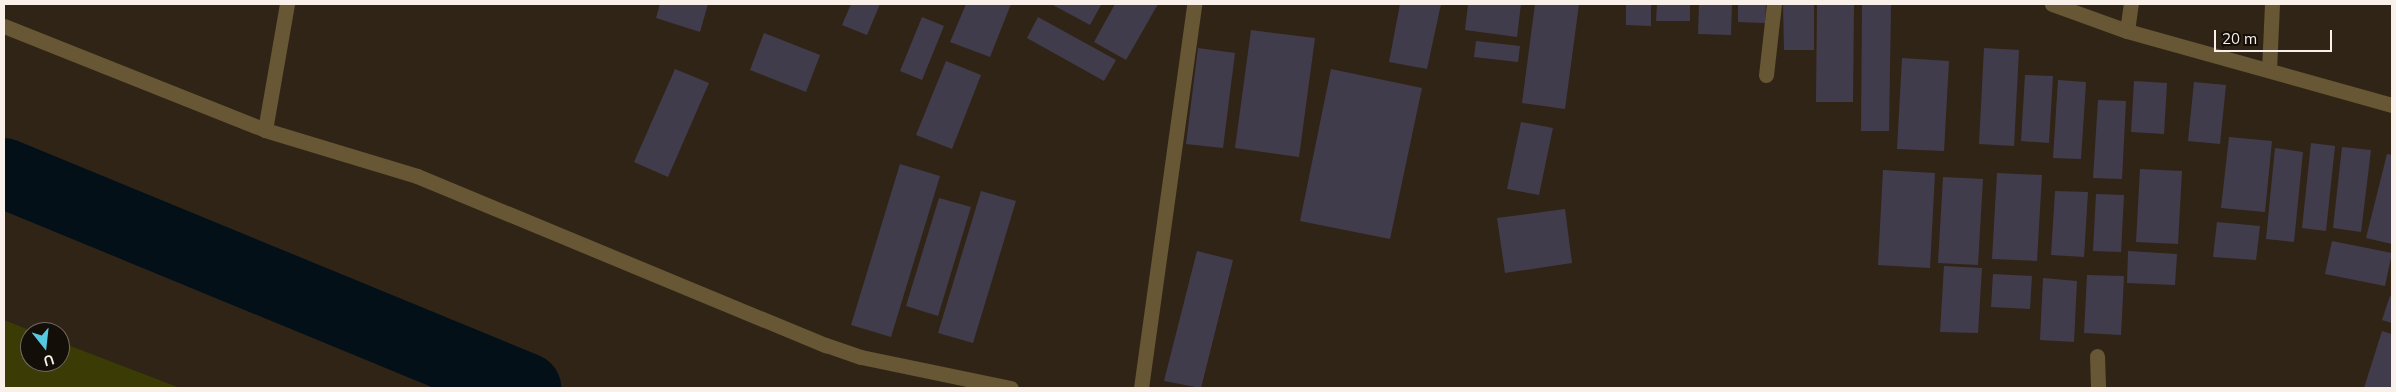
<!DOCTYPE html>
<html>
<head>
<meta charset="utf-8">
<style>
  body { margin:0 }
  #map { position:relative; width:2396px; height:392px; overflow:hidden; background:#302417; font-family:Mulish,sans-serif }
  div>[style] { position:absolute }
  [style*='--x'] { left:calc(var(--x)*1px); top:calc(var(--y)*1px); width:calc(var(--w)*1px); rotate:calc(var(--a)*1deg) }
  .green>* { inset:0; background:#3b3c05 }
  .river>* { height:70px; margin:-35px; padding:0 35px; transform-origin:35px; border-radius:35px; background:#041018 }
  .building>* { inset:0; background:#413c4c }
  .service>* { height:15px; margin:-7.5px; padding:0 7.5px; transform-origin:7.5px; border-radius:7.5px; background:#675734 }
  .minor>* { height:15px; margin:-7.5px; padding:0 7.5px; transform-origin:7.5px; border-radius:7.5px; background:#675734 }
  .tertiary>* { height:15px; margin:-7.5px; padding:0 7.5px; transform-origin:7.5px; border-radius:7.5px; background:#675734 }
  span { translate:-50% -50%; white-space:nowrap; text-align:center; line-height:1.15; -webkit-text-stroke:4.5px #140e09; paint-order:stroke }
  .frame { position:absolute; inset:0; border:5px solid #f9f1e9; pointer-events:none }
  .north { position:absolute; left:20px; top:322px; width:50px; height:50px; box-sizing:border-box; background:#140e09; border:1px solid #706963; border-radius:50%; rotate:164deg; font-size:14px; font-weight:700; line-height:20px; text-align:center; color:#f9f1e9 }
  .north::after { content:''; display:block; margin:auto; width:18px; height:22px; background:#56c9e1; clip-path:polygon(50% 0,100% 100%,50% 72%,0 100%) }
  .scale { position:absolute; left:2214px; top:30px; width:118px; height:22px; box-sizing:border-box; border:2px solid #f9f1e9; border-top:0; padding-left:6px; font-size:15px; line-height:18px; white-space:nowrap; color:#f9f1e9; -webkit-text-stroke:4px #140e09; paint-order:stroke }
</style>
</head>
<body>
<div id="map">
  <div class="green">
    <i style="clip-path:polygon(4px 320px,34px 332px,30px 332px,30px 362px,60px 362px,60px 342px,180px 388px,4px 388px)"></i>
  </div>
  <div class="river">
    <i style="--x:4;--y:173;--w:565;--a:22.39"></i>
  </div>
  <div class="building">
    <i style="clip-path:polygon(660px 4px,708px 4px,700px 32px,656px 18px)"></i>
    <i style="clip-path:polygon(851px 4px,880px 4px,867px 35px,842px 25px)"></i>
    <i style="clip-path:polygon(966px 4px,1011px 4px,990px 57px,950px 42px)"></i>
    <i style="clip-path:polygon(1051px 4px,1098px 4px,1101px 5px,1090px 25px)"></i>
    <i style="clip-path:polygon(1115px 4px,1158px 4px,1126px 60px,1094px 42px)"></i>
    <i style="clip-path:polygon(1400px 4px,1441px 4px,1427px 69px,1389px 62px)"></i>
    <i style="clip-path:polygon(1468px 4px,1521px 4px,1517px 37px,1465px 30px)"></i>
    <i style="clip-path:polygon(1535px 4px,1579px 4px,1565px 109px,1522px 103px)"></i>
    <i style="clip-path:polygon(1626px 4px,1651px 4px,1651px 26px,1626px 25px)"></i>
    <i style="clip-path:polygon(1657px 4px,1690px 4px,1690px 21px,1656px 21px)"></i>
    <i style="clip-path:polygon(1699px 4px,1732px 4px,1731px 35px,1698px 34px)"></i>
    <i style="clip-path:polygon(1738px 4px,1766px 4px,1765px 23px,1738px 22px)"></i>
    <i style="clip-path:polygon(1783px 4px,1814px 4px,1814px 50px,1784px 50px)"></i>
    <i style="clip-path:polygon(1817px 4px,1854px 4px,1853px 102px,1816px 102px)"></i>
    <i style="clip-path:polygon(1862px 4px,1891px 4px,1889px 131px,1861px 131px)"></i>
    <i style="clip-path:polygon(922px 17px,944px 26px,922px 80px,900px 71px)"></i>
    <i style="clip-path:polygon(1038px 17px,1116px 60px,1104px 81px,1027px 38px)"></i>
    <i style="clip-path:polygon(1251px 30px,1315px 38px,1299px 157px,1235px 148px)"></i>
    <i style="clip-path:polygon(764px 33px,820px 55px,806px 92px,750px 70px)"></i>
    <i style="clip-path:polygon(1476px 41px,1520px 46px,1518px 62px,1474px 57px)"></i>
    <i style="clip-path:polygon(1198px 48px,1235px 53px,1223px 148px,1186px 144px)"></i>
    <i style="clip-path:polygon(1984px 48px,2019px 50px,2014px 146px,1979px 144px)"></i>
    <i style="clip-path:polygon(1902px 58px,1949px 61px,1944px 151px,1897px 149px)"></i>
    <i style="clip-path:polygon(946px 61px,981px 75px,952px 149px,916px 135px)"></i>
    <i style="clip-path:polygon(675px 69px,709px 83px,668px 177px,634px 162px)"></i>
    <i style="clip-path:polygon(1331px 69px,1422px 88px,1390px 239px,1300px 221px)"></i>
    <i style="clip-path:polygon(2025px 75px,2053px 76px,2049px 143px,2021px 141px)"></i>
    <i style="clip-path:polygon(2058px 80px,2086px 82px,2081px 159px,2053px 158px)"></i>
    <i style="clip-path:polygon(2134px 81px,2167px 83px,2164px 134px,2131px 132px)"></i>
    <i style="clip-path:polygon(2194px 82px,2226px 85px,2220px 144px,2188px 141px)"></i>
    <i style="clip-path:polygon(2098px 100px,2126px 101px,2122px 179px,2093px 178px)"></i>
    <i style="clip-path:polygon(1521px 122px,1553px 128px,1539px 195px,1507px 189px)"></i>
    <i style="clip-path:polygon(2229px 137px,2272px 141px,2265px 212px,2221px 208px)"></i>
    <i style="clip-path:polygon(2311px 143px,2335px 146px,2326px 231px,2302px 228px)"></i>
    <i style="clip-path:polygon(2342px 147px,2371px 150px,2361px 232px,2333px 228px)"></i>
    <i style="clip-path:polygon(2275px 148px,2303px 152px,2294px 242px,2266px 239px)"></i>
    <i style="clip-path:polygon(2387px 154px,2392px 155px,2392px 244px,2366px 238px)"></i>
    <i style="clip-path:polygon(900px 164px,940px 176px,891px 337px,851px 325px)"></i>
    <i style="clip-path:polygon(2140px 169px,2182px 171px,2178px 244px,2136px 242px)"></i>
    <i style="clip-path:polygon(1883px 170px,1935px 173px,1930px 268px,1878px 265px)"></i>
    <i style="clip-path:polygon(1997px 173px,2042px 175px,2037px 261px,1992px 259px)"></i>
    <i style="clip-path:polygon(1943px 177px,1983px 179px,1978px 265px,1938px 263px)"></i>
    <i style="clip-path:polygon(981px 191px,1016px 201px,973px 343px,938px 333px)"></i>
    <i style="clip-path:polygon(2055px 191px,2088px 192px,2084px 257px,2051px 255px)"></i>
    <i style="clip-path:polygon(2096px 194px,2124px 195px,2121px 252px,2093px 251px)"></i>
    <i style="clip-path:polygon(939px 198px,971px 207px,938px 316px,906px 306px)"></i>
    <i style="clip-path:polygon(1565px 209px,1572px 263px,1505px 273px,1497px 218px)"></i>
    <i style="clip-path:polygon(2217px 222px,2260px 226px,2256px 260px,2213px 257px)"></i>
    <i style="clip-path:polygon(2332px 241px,2392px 253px,2385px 286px,2325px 274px)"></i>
    <i style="clip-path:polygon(1197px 251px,1233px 260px,1201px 388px,1164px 381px)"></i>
    <i style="clip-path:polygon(2128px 251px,2177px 254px,2175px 285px,2127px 283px)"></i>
    <i style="clip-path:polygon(1944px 266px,1982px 268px,1978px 333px,1940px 332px)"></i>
    <i style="clip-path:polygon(1993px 274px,2032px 276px,2030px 309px,1991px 307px)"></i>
    <i style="clip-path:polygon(2087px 275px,2124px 276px,2121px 335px,2084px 333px)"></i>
    <i style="clip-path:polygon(2043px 278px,2077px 281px,2074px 342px,2040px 340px)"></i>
    <i style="clip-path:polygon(2390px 296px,2392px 297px,2392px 323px,2382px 320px)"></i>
    <i style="clip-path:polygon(2382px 331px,2392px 334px,2392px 388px,2364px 388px)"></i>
  </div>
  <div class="service">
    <i style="--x:2269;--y:70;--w:66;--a:-87.4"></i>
  </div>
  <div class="minor">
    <i style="--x:4;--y:26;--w:281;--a:21.7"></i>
    <i style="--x:265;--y:130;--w:159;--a:16.8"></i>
    <i style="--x:417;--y:176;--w:443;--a:22.5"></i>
    <i style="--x:826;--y:345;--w:37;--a:19"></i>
    <i style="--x:861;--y:357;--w:153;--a:11.7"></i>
    <i style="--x:2127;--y:31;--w:27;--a:-82"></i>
    <i style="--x:1766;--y:75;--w:71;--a:-83.6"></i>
    <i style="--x:265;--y:130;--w:128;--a:-80.1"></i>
    <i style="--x:2097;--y:356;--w:32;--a:88"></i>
    <i style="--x:1141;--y:388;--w:388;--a:-82.1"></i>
  </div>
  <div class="tertiary">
    <i style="--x:2052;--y:4;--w:80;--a:19.8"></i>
    <i style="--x:2127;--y:31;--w:275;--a:15.6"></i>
  </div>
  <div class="frame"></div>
  <div class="north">U</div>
  <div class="scale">20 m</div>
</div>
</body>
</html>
